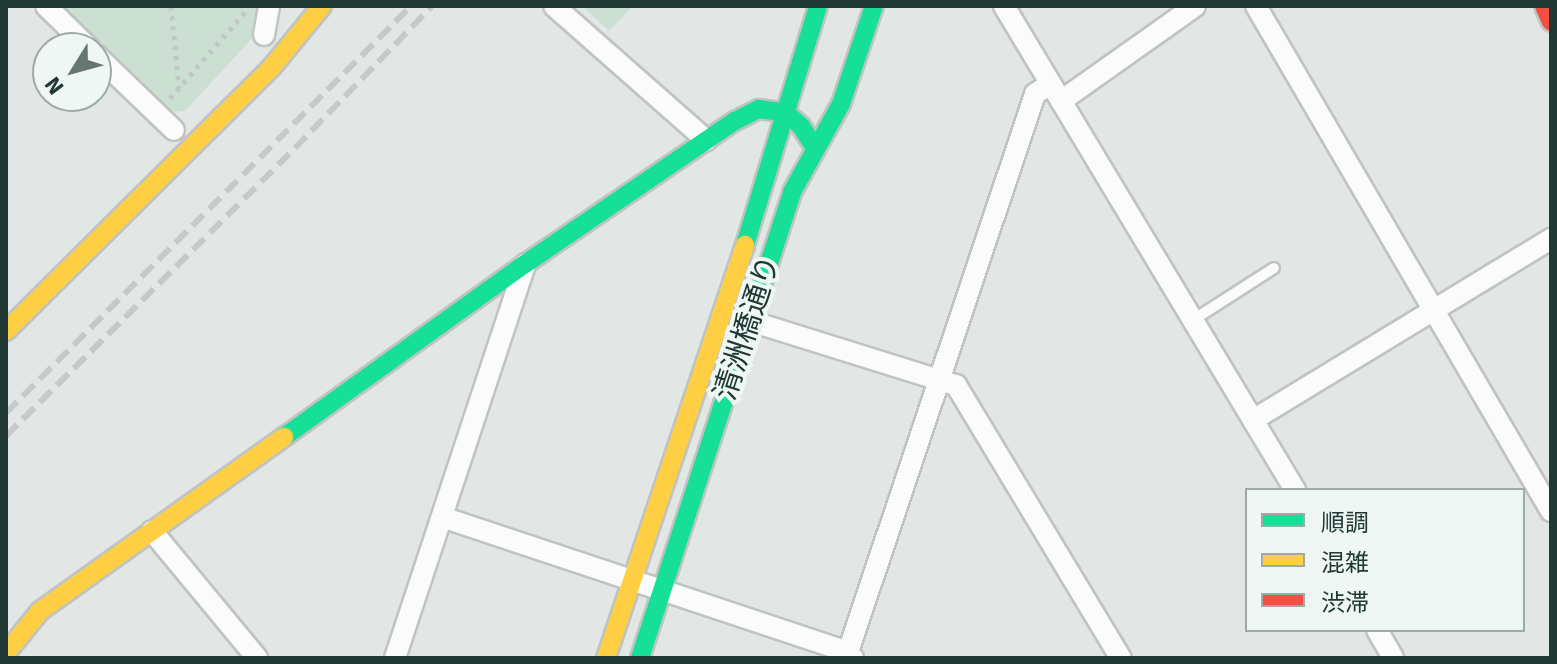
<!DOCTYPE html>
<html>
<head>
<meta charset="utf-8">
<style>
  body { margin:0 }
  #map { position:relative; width:1557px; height:664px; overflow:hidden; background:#e2e7e5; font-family:Signika,"Noto Sans JP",sans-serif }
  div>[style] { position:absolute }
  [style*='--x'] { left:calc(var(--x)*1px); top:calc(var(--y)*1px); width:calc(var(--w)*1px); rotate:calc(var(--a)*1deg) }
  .green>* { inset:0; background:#cbe0d3 }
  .path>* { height:5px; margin-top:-2.5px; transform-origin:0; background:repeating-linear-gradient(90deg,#c0c7c6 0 4px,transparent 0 10px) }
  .roads { filter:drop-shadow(2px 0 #bfc4c2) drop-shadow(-2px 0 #bfc4c2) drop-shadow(0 2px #bfc4c2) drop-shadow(0 -2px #bfc4c2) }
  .lane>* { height:10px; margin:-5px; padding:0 5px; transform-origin:5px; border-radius:5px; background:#fbfbfb }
  .street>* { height:20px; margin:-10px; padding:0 10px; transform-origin:10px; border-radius:10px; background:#fbfbfb }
  .fast>* { height:18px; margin:-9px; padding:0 9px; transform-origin:9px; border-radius:9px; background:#16e098 }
  .slow>* { height:18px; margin:-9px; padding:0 9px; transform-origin:9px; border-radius:9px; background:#ffcf43 }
  .jam>* { height:18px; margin:-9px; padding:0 9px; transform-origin:9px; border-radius:9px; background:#f24e42 }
  .rail>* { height:6px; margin-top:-3px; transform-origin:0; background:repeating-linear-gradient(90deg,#c6c9c9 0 16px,transparent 0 24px) }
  span { translate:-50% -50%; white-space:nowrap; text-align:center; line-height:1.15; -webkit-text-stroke:8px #eff7f4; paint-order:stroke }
  .street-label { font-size:30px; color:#213935 }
  .frame { position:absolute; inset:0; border:8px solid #213935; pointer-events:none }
  .legend { position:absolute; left:1245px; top:488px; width:280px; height:144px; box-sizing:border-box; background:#eff7f4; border:2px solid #9daba8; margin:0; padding:10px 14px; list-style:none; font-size:24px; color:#213935 }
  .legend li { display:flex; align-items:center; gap:16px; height:40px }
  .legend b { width:40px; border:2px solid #9daba8 }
  .north { position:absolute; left:32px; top:32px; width:80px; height:80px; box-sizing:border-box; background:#eff7f4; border:2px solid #9daba8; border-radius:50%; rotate:233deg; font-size:22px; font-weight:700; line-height:32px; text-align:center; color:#213935 }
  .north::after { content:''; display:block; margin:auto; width:28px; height:36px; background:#657673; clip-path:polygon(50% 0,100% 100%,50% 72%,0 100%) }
</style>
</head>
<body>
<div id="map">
  <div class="green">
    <i style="clip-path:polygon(64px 6px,282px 6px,185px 111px,171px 112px)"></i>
    <i style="clip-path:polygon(582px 6px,633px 6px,609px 31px)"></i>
  </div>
  <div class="path">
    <i style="--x:171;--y:6;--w:82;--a:84.4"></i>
    <i style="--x:170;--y:98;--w:114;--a:-48.9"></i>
  </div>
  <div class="roads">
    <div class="lane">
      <i style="--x:1193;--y:320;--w:96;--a:-32.7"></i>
    </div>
    <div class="street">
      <i style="--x:46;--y:6;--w:60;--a:44.3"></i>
      <i style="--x:554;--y:6;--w:203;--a:41.4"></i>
      <i style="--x:1004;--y:6;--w:565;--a:58.98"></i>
      <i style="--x:1256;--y:6;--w:585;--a:59.71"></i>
      <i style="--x:264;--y:35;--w:29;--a:-80"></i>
      <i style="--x:96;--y:55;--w:108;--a:43.9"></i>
      <i style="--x:1061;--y:101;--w:164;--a:-35.3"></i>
      <i style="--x:750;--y:321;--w:216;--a:17.3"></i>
      <i style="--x:956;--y:385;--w:319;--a:58.9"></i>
      <i style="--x:1253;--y:420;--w:349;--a:-31.3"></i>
      <i style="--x:442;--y:517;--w:428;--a:18.4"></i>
      <i style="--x:848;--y:652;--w:8;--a:50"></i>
      <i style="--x:152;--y:531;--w:165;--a:50.4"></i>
      <i style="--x:1377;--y:630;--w:32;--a:60"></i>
      <i style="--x:395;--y:658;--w:415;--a:-71.7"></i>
      <i style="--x:846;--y:658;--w:595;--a:-71.47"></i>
      <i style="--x:1035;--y:94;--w:18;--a:-34"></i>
    </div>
    <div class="fast">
      <i style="--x:745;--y:245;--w:250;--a:-73"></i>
      <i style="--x:284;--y:437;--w:297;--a:-35.7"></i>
      <i style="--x:525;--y:264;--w:254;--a:-34.3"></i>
      <i style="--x:735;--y:121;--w:27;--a:-27"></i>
      <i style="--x:759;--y:109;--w:27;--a:8"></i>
      <i style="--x:786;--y:113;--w:20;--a:41"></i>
      <i style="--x:801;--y:126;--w:26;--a:58"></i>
      <i style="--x:640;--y:658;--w:490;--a:-71.9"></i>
      <i style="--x:792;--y:192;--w:101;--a:-60.9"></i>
      <i style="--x:841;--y:104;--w:103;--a:-71.4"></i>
    </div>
    <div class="slow">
      <i style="--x:6;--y:331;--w:373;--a:-44.8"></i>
      <i style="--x:271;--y:68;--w:80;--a:-50.6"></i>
      <i style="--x:6;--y:653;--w:54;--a:-51"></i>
      <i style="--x:40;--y:611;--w:300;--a:-35.5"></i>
      <i style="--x:606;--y:658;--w:436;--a:-71.4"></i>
    </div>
    <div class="jam">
      <i style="--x:1544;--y:6;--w:17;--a:66"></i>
    </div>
  </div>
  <div class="rail">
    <i style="--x:6;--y:413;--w:574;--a:-45.14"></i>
    <i style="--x:6;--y:436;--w:408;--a:-44.9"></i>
    <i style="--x:295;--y:148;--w:197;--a:-46"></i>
  </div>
  <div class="street-label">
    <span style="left:748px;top:328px;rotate:-72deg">清洲橋通り</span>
  </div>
  <div class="frame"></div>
  <ul class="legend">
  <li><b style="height:10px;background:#16e098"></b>順調</li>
  <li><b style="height:10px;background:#ffcf43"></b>混雑</li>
  <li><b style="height:10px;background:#f24e42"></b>渋滞</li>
  </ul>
  <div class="north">N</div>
</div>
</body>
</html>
